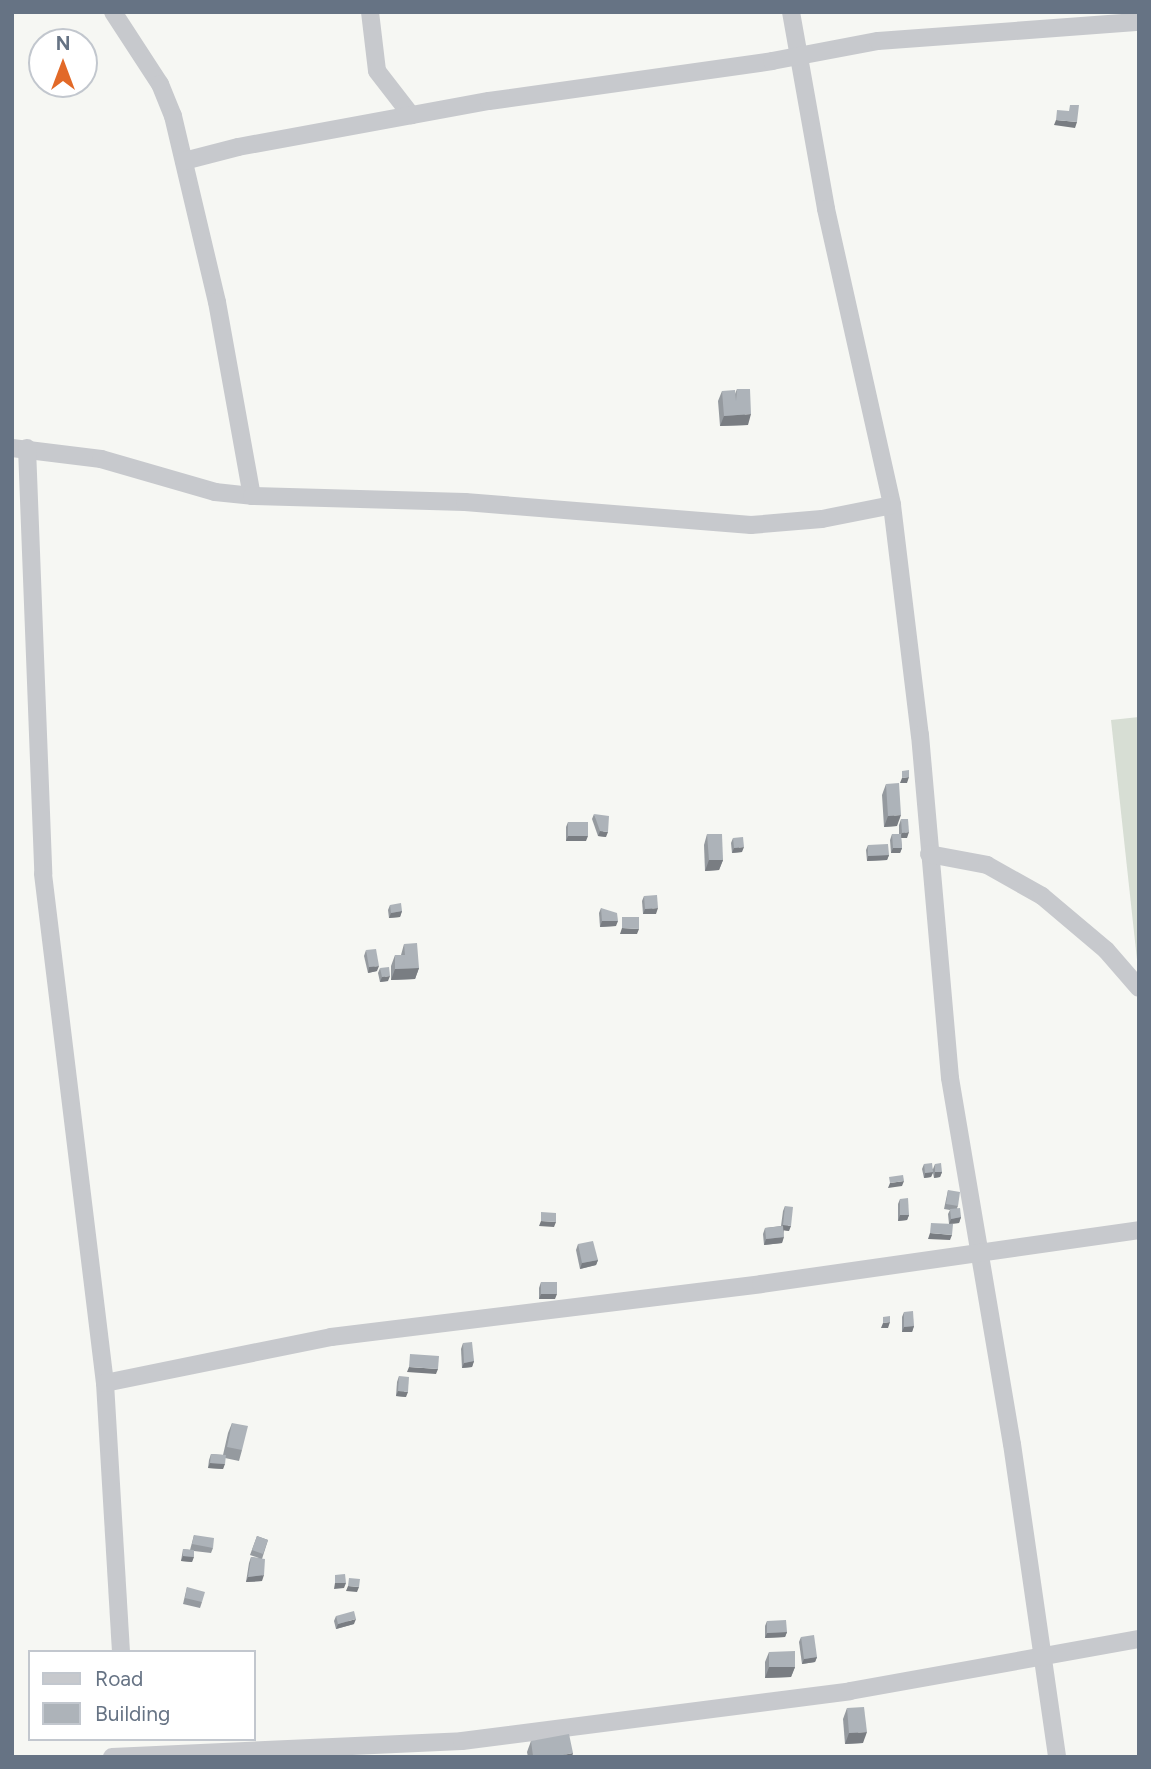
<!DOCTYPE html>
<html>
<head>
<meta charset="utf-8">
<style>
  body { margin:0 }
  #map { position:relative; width:1151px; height:1769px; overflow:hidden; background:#f6f7f3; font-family:Figtree,sans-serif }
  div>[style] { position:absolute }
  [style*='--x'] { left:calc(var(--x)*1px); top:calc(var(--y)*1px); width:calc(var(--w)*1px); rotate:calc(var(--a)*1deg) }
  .green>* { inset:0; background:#d7ded4 }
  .minor>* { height:18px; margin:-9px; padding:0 9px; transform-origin:9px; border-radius:9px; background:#c7c9cd }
  .wall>* { inset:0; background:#959a9f }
  .shaded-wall>* { inset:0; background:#797d82 }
  .building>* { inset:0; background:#adb3b9 }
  span { translate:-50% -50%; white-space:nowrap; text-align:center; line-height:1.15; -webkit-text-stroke:7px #fff; paint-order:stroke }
  .frame { position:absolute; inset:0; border:14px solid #667384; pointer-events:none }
  .legend { position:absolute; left:28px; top:1650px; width:228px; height:91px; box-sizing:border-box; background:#fff; border:2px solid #c2c7ce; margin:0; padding:9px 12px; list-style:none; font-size:21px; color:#667384 }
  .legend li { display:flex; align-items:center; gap:14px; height:35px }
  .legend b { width:35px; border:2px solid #c2c7ce }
  .north { position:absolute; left:28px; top:28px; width:70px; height:70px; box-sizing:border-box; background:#fff; border:2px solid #c2c7ce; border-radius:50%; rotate:0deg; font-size:19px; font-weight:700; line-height:28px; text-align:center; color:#667384 }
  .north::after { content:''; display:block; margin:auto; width:24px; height:32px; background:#e26928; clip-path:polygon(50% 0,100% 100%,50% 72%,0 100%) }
</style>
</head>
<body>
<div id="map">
  <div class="green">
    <i style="clip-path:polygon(1139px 717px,1139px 978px,1111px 720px)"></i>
  </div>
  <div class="minor">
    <i style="--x:113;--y:12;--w:86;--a:56.9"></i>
    <i style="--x:160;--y:84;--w:35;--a:68"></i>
    <i style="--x:173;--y:116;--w:191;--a:76.7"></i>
    <i style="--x:217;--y:302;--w:197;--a:79.8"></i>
    <i style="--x:370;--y:12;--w:59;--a:83.2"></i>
    <i style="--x:377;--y:71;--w:56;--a:52.3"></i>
    <i style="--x:791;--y:12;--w:200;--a:79.9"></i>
    <i style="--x:826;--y:209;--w:303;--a:77.4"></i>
    <i style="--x:892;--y:505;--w:232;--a:83.1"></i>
    <i style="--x:920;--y:735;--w:344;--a:85"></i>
    <i style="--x:950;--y:1078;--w:371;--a:80.4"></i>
    <i style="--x:1012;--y:1444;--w:316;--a:81.8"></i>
    <i style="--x:184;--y:161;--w:56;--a:-14.5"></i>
    <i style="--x:238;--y:147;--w:255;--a:-10.4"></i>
    <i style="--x:489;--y:101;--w:286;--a:-8"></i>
    <i style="--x:772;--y:61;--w:108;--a:-10.7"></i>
    <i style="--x:878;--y:41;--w:262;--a:-4.2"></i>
    <i style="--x:12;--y:448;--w:90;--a:7"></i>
    <i style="--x:101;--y:459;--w:119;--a:16.1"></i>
    <i style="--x:215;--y:492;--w:37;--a:6"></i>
    <i style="--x:252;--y:496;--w:213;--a:1.6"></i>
    <i style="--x:465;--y:502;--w:287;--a:4.6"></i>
    <i style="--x:751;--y:525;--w:71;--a:-4.8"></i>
    <i style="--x:822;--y:519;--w:71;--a:-11.3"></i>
    <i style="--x:27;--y:448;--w:426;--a:87.8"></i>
    <i style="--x:43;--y:874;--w:513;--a:83.06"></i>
    <i style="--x:105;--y:1383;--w:269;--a:86.6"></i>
    <i style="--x:929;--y:854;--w:59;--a:10.7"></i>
    <i style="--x:987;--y:865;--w:63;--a:29.4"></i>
    <i style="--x:1042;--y:896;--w:84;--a:40.2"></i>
    <i style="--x:1106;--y:950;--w:50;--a:49"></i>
    <i style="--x:105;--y:1383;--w:231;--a:-11.5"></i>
    <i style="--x:331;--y:1337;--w:433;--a:-7"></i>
    <i style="--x:761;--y:1284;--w:382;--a:-8.1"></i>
    <i style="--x:112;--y:1757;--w:350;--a:-2.6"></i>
    <i style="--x:462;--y:1741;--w:391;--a:-7.3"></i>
    <i style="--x:850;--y:1691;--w:294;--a:-10.2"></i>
  </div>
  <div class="wall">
    <i style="clip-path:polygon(737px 389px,748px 425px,720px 426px,718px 401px,722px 391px,735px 394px)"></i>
    <i style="clip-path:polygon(886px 784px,897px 826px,884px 827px,882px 795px)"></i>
    <i style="clip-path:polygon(594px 814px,606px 837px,598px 836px,592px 819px)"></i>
    <i style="clip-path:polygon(901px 819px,907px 838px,901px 838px,902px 848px,900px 853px,891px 853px,890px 840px,892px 834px,899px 834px,899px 825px)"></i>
    <i style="clip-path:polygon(568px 822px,586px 841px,566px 841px,566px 827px)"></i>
    <i style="clip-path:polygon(707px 834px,723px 860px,719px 870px,705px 871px,704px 845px)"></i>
    <i style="clip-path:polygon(733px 838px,742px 852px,732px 853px,731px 843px)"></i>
    <i style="clip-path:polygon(868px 845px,889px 855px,887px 860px,867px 861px,866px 850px)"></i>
    <i style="clip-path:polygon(644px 896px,656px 914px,643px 914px,642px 901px)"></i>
    <i style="clip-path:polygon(390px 905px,402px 911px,400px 917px,389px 918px,388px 910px)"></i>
    <i style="clip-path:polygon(601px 908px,616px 926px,600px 927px,599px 913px)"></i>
    <i style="clip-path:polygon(404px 944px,419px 968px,415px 979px,391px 980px,391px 966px,395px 955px,401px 955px)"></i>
    <i style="clip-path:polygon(366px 950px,377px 971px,368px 973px,364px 956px)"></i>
    <i style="clip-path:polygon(380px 968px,388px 981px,380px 982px,378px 973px)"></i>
    <i style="clip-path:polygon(924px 1164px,933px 1169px,935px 1164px,942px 1172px,940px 1177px,934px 1178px,933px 1173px,931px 1177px,924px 1178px,922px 1169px)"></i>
    <i style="clip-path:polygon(948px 1190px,958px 1206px,957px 1208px,961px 1217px,959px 1223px,949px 1224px,948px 1214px,950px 1210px,944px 1209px)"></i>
    <i style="clip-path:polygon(900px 1199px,909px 1215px,907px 1220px,898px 1221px,898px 1204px)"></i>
    <i style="clip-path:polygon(785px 1206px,789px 1231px,784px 1230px,782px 1243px,764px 1245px,763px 1234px,765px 1228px,781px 1226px,783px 1211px)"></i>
    <i style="clip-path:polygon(578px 1244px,598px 1260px,596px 1265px,580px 1269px,576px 1250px)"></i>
    <i style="clip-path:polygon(541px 1282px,555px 1299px,539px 1299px,539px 1288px)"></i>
    <i style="clip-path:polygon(904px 1312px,914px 1326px,912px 1332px,902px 1332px,902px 1317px)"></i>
    <i style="clip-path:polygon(463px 1343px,474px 1361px,472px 1367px,462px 1368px,461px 1349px)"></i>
    <i style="clip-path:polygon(399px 1376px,406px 1397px,396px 1396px,397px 1382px)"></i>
    <i style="clip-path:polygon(232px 1423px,242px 1450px,239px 1461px,225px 1458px,223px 1469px,208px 1468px,209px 1460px,211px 1454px,223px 1455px,228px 1433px)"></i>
    <i style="clip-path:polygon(194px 1535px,213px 1548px,211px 1553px,194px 1551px,192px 1562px,181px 1561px,183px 1549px,190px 1550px)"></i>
    <i style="clip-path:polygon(257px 1536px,268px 1540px,262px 1559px,262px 1581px,246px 1582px,249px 1563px,251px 1557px,259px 1558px,250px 1555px)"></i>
    <i style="clip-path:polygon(187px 1587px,202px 1602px,200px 1608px,183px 1604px)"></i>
    <i style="clip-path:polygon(336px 1616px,354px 1624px,336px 1629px,334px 1621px)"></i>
    <i style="clip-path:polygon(767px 1621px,787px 1632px,785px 1637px,765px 1638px,765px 1626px)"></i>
    <i style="clip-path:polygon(801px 1637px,817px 1657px,815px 1662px,802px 1664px,799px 1642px)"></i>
    <i style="clip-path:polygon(769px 1652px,795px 1667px,791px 1677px,765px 1678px,765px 1662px)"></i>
    <i style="clip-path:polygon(847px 1708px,863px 1743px,845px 1744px,843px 1719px)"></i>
    <i style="clip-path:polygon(531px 1741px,572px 1757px,528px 1757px,527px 1752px)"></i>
  </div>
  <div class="shaded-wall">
    <i style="clip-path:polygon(1056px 120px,1077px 122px,1075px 128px,1054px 125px)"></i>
    <i style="clip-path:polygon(751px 414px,748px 425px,720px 426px,724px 416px)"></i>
    <i style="clip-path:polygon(909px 777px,907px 783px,900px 783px,902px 778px)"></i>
    <i style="clip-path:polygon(901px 815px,897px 826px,884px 827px,888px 816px)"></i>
    <i style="clip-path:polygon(600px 831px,608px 832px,606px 837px,598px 836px)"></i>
    <i style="clip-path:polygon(909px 832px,907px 838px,900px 838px,902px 833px)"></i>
    <i style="clip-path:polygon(568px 836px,588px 836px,586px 841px,566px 841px)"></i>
    <i style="clip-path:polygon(744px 847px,742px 852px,732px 853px,734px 848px)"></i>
    <i style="clip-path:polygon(893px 848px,902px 848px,900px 853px,891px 853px)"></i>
    <i style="clip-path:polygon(889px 855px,887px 860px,867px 861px,868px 856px)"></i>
    <i style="clip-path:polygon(709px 860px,723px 860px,719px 870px,705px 871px)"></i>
    <i style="clip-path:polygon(658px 908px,656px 914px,643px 914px,645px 909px)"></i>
    <i style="clip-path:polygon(402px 911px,400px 917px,389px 918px,391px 913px)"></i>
    <i style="clip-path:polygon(602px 921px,618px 921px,616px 926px,600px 927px)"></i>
    <i style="clip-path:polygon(622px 928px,639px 929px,637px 934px,620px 934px)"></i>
    <i style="clip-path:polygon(379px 966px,377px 971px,368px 973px,369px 967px)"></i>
    <i style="clip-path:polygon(419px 968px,415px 979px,391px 980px,395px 969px)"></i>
    <i style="clip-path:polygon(390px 976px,388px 981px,380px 982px,382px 977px)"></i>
    <i style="clip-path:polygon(933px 1172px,931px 1177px,924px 1178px,925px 1173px)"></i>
    <i style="clip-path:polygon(935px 1172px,942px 1172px,940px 1177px,934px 1178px)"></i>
    <i style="clip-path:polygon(904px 1181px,902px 1186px,888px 1188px,890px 1183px)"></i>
    <i style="clip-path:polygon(900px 1215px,909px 1215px,907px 1220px,898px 1221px)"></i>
    <i style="clip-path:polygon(961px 1217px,959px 1223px,949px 1224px,951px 1219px)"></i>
    <i style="clip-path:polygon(541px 1221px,556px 1222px,554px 1227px,539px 1226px)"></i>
    <i style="clip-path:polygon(783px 1225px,791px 1226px,789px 1231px,781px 1230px)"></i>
    <i style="clip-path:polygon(930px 1233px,952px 1235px,950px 1240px,928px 1239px)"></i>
    <i style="clip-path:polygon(784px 1237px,782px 1243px,764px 1245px,766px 1239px)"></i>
    <i style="clip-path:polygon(598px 1260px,596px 1265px,580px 1269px,582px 1263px)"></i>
    <i style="clip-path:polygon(541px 1294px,557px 1294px,555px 1299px,539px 1299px)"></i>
    <i style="clip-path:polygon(890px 1322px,888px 1328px,881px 1328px,883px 1323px)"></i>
    <i style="clip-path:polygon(914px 1326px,912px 1332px,902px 1332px,904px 1327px)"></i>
    <i style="clip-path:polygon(474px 1361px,472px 1367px,462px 1368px,464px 1363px)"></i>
    <i style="clip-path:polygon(409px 1367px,438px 1369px,436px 1374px,407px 1372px)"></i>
    <i style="clip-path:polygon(398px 1391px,408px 1392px,406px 1397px,396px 1396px)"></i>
    <i style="clip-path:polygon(210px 1463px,225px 1464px,223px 1469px,208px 1468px)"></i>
    <i style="clip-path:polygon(183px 1556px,194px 1557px,192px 1562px,181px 1561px)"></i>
    <i style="clip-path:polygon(264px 1575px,262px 1581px,246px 1582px,248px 1577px)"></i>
    <i style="clip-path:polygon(335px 1583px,346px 1583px,344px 1588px,334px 1589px)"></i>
    <i style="clip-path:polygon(348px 1586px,359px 1587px,357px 1592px,346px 1591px)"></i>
    <i style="clip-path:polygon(356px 1619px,354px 1624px,336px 1629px,338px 1624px)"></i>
    <i style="clip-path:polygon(787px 1632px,785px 1637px,765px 1638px,767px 1633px)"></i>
    <i style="clip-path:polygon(817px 1657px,815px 1662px,802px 1664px,804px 1659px)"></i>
    <i style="clip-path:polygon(769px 1667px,795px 1667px,791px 1677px,765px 1678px)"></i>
    <i style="clip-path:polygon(867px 1732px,863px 1743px,845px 1744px,849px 1733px)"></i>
    <i style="clip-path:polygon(573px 1753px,572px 1757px,558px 1757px,558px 1756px)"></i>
  </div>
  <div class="building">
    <i style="clip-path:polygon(1070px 105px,1079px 105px,1077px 122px,1056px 120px,1057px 110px,1069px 111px)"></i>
    <i style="clip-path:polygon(737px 389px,750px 389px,751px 414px,724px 416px,722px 391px,735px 390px,736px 401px)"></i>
    <i style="clip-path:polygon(909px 770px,909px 777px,902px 778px,902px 771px)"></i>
    <i style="clip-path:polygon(899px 783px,901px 815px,888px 816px,886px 784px)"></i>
    <i style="clip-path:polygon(594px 814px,609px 816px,608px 832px,600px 831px)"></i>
    <i style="clip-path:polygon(901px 819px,908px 819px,909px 832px,902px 833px)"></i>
    <i style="clip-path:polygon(568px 822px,588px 822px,588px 836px,568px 836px)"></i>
    <i style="clip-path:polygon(707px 834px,722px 834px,723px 860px,709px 860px)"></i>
    <i style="clip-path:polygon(892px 834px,901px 834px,902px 848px,893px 848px)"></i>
    <i style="clip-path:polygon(743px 837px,744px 847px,734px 848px,733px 838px)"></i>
    <i style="clip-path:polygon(888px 844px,889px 855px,868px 856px,868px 845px)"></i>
    <i style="clip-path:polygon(657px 895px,658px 908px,645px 909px,644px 896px)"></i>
    <i style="clip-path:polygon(401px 903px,402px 911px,391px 913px,390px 905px)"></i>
    <i style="clip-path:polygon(601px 908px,617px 913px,618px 921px,602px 921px)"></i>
    <i style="clip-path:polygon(622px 917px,639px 917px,639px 929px,622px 928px)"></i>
    <i style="clip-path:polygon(417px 943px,419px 968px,395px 969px,395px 955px,405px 955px,404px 944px)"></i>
    <i style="clip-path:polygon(376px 949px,379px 966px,369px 967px,366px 950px)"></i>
    <i style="clip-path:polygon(389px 967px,390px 976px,382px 977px,380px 968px)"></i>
    <i style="clip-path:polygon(932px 1163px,933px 1172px,925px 1173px,924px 1164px)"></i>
    <i style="clip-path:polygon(941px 1163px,942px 1172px,935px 1172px,935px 1164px)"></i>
    <i style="clip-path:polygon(903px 1175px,904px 1181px,890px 1183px,889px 1177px)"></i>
    <i style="clip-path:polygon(948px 1190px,960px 1192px,958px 1206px,946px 1204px)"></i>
    <i style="clip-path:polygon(908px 1198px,909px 1215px,900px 1215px,900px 1199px)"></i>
    <i style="clip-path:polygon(785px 1206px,793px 1207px,791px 1226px,783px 1225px)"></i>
    <i style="clip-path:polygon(960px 1208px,961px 1217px,951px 1219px,950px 1209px)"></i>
    <i style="clip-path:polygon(541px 1212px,556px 1213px,556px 1222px,541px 1221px)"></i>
    <i style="clip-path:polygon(931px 1223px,953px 1224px,952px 1235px,930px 1233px)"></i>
    <i style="clip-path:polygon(783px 1226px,784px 1237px,766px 1239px,765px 1228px)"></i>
    <i style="clip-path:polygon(593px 1241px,598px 1260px,582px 1263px,578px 1244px)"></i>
    <i style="clip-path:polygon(541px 1282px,557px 1282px,557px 1294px,541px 1294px)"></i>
    <i style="clip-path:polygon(913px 1311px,914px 1326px,904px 1327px,904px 1312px)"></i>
    <i style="clip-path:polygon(890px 1316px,890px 1322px,883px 1323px,883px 1317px)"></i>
    <i style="clip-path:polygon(472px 1342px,474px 1361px,464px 1363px,463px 1343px)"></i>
    <i style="clip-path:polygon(410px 1354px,439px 1356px,438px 1369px,409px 1367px)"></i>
    <i style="clip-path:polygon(399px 1376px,409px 1377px,408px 1392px,398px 1391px)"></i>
    <i style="clip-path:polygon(232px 1423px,248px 1426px,242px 1450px,227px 1447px)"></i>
    <i style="clip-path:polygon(211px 1454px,226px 1455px,225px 1464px,210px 1463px)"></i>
    <i style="clip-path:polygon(194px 1535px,214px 1538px,213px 1548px,192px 1544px)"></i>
    <i style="clip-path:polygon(257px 1536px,268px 1540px,263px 1554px,252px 1550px)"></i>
    <i style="clip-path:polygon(183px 1549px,194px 1550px,194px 1557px,183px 1556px)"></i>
    <i style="clip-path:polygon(251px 1557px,265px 1559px,264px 1575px,248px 1577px)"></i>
    <i style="clip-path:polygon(345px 1574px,346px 1583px,335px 1583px,335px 1575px)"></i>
    <i style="clip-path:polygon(349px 1578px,360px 1579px,359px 1587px,348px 1586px)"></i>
    <i style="clip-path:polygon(187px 1587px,205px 1592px,202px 1602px,185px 1598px)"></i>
    <i style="clip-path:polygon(354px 1611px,356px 1619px,338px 1624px,336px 1616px)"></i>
    <i style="clip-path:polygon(786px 1620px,787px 1632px,767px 1633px,767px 1621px)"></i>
    <i style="clip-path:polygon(814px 1635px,817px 1657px,804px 1659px,801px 1637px)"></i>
    <i style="clip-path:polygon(795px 1651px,795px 1667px,769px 1667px,769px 1652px)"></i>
    <i style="clip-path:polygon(864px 1707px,867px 1732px,849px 1733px,847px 1708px)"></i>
    <i style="clip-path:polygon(569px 1734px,573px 1753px,558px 1756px,558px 1757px,543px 1757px,542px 1755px,533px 1756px,531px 1741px)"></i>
  </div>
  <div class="frame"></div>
  <ul class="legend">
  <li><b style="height:9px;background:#c7c9cd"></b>Road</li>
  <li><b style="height:19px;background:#adb3b9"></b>Building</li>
  </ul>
  <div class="north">N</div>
</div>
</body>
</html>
